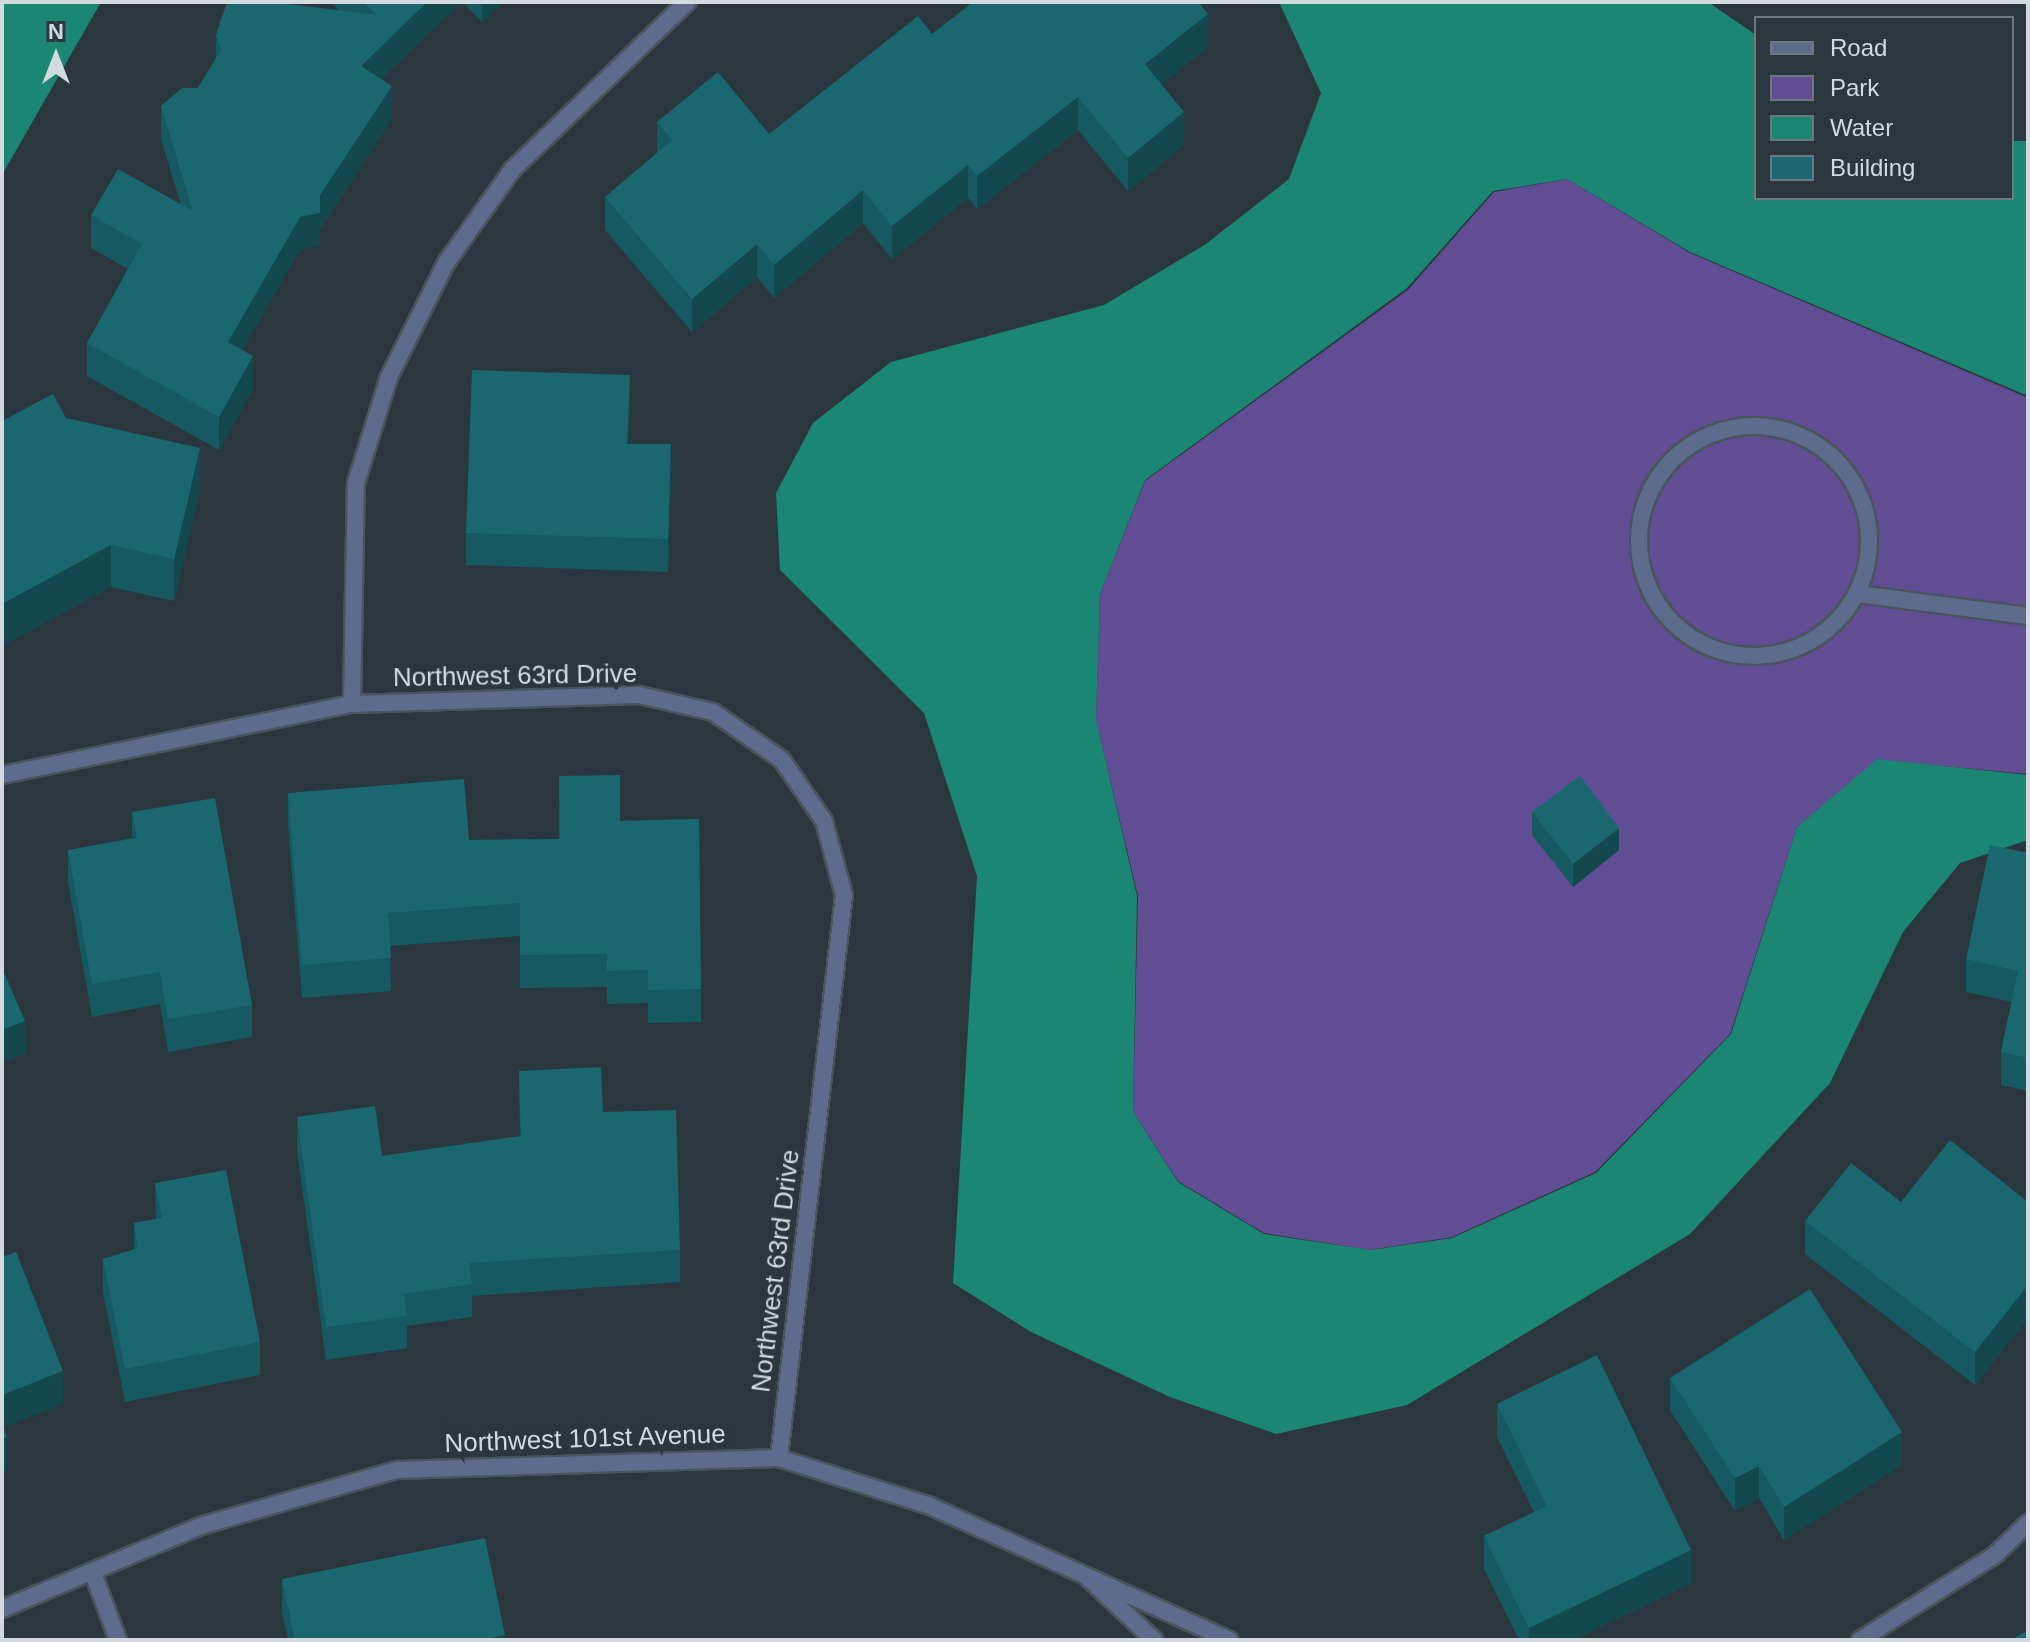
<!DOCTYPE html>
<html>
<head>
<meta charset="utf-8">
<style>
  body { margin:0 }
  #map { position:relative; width:2030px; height:1642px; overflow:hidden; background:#2b373f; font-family:Arial,sans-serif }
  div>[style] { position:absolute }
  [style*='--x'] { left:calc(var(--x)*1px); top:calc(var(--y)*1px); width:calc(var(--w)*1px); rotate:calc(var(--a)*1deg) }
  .green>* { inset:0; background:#614d94 }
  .water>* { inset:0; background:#1a8673 }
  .roads { filter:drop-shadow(2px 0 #49545c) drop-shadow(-2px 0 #49545c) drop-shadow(0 2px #49545c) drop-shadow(0 -2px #49545c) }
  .street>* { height:16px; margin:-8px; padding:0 8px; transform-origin:8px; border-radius:8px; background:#5d6c8c }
  .street>.ring { margin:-8px; padding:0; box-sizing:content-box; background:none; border:16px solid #5d6c8c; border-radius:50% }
  .wall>* { inset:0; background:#165960 }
  .shaded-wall>* { inset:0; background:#12484e }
  .building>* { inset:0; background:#1a6770 }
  span { translate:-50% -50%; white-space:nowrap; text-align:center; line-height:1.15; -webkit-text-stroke:8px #2b373f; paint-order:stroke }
  .street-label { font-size:26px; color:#d3dadf }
  .frame { position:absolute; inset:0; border:4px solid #d3dadf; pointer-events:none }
  .legend { position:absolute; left:1754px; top:16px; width:260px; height:184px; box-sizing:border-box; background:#2b373f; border:2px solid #6e787f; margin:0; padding:10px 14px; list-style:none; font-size:24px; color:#d3dadf }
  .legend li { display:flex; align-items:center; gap:16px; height:40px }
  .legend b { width:40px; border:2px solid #6e787f }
  .north { position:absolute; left:16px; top:16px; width:80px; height:80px; -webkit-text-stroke:6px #2b373f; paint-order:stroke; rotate:0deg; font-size:22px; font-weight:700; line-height:32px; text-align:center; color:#d3dadf }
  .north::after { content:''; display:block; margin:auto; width:28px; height:36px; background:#d3dadf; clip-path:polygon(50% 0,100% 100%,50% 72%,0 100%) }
</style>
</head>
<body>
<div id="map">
  <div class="green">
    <i style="clip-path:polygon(1567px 179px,1690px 253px,2028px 398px,2028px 774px,1877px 760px,1797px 827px,1730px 1034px,1595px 1172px,1452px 1237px,1370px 1250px,1264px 1233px,1178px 1181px,1133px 1112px,1138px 896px,1096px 721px,1100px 594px,1145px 481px,1408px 290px,1494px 192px)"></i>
  </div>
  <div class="water">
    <i style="clip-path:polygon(2px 2px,101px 2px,2px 175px)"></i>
    <i style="clip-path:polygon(1279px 2px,1708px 2px,1756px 35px,1756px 198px,2012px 198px,2012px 141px,2028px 141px,2028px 396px,1690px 252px,1567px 179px,1493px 191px,1407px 288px,1145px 480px,1100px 594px,1096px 720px,1137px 896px,1133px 1112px,1178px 1182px,1264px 1234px,1371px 1250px,1452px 1238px,1596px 1173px,1731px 1034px,1797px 827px,1877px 759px,2028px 775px,2028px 840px,1960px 863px,1903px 932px,1830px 1083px,1690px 1234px,1407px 1405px,1276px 1434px,1170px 1397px,1031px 1332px,953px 1283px,977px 876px,924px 713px,780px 570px,776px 493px,813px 423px,891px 362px,1104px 305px,1206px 244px,1289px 179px,1321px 93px)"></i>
  </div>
  <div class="roads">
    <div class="street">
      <i class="ring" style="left:1639px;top:426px;width:214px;height:214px"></i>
      <i style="--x:1858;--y:594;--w:171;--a:7.4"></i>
      <i style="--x:352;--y:704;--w:221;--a:-89"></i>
      <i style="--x:356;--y:483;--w:111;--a:-72.7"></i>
      <i style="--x:389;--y:377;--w:127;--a:-63.4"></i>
      <i style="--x:446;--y:263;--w:114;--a:-54.6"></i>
      <i style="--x:512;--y:170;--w:243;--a:-43.8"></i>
      <i style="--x:2;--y:775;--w:357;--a:-11.5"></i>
      <i style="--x:352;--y:704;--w:287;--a:-1.8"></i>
      <i style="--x:639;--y:695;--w:76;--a:12.9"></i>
      <i style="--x:713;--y:712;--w:84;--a:34.8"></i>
      <i style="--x:782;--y:760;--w:74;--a:55.5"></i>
      <i style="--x:824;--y:821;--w:77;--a:74.9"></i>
      <i style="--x:844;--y:895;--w:567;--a:96.59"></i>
      <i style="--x:94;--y:1576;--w:68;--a:69.4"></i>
      <i style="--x:1087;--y:1577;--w:92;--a:43.2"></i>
      <i style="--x:2;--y:1609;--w:215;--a:-22.7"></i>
      <i style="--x:200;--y:1526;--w:205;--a:-15.9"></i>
      <i style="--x:397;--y:1470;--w:382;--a:-1.8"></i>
      <i style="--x:779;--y:1458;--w:158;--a:17.6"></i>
      <i style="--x:930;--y:1506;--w:328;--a:24.1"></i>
      <i style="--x:1860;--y:1640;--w:160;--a:-32.2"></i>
      <i style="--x:1995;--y:1555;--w:46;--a:-44.1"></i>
    </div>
  </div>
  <div class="wall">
    <i style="clip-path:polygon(331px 2px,461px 2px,381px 79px,392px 119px,320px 228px,320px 245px,300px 250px,242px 350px,253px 389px,219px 450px,87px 376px,87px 343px,128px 269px,91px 248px,91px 215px,181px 205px,161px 139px,161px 106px,198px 88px,216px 58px,216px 35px,339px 11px)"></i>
    <i style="clip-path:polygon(463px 2px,503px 2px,482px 22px)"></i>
    <i style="clip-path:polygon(932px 34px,1208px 47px,1161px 84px,1184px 145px,1128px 191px,1078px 130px,977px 209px,968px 198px,892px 259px,863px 223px,774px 298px,757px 277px,692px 332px,605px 230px,605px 197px,657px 153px,657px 122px,769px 134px)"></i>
    <i style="clip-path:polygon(630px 408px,628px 444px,671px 477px,668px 572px,466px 565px,466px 533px)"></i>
    <i style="clip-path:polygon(66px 418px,200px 490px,174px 601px,111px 587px)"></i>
    <i style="clip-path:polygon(559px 776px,620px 821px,699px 819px,701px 1022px,648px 1023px,648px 1003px,607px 1004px,607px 987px,520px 988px,520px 936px,390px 946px,391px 991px,302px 998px,288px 826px,288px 793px,469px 840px,559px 839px)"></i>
    <i style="clip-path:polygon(132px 812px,252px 1005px,252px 1037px,168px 1052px,160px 1004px,92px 1017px,68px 882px,68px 850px,132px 838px)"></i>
    <i style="clip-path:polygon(1532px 812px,1619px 850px,1573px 887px,1532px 835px)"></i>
    <i style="clip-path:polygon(2028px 853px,2028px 1091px,2001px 1085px,2001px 1052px,2012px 1002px,1966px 992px,1966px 959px)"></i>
    <i style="clip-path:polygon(519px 1071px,603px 1112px,680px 1250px,680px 1282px,472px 1296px,472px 1317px,407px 1326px,407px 1348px,326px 1360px,297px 1150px,297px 1117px,382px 1156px,520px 1136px)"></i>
    <i style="clip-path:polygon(155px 1183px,260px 1342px,260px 1375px,125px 1402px,103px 1292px,103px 1259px,134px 1250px,134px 1223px,156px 1219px)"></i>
    <i style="clip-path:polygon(2028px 1202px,2028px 1318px,1975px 1385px,1805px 1254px,1805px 1221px)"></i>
    <i style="clip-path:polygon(1670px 1378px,1902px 1465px,1784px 1540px,1759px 1498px,1735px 1511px,1670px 1410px)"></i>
    <i style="clip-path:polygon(1497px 1404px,1691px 1583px,1573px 1640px,1519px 1640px,1484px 1569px,1484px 1536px,1534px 1512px,1497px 1437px)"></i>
    <i style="clip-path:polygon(282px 1579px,505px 1640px,288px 1640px,282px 1612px)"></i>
  </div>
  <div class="shaded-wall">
    <i style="clip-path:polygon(427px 2px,461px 2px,361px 99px,361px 66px)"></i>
    <i style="clip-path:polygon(482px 2px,503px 2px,482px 22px)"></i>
    <i style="clip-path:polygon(1208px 14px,1208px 47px,1145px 97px,1145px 64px)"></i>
    <i style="clip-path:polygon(392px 86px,392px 119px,320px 228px,320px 245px,300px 250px,228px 375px,228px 342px,300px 217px,320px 195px)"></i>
    <i style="clip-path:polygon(1078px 97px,1078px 130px,977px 209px,977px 176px)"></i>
    <i style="clip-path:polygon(1184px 112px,1184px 145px,1128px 191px,1128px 158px)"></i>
    <i style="clip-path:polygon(968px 165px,968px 198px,892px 259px,892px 226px)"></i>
    <i style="clip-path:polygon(863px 190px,863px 223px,774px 298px,774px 265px)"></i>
    <i style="clip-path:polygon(757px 244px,757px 277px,692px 332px,692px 299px)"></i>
    <i style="clip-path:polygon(253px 356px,253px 389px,219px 450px,219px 417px)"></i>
    <i style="clip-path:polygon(630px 375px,630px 408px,627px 476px,627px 444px)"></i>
    <i style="clip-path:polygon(671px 444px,671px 477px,668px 572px,668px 539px)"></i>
    <i style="clip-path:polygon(200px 448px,200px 490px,174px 601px,174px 559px)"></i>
    <i style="clip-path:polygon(111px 545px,111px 587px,2px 646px,2px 604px)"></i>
    <i style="clip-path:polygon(1619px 828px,1619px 850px,1573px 887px,1573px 864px)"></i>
    <i style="clip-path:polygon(25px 1021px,25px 1054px,2px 1063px,2px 1030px)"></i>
    <i style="clip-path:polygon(2028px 1285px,2028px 1318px,1975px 1385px,1975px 1352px)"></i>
    <i style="clip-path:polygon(63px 1371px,63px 1404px,2px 1428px,2px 1395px)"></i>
    <i style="clip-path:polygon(1902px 1432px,1902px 1465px,1784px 1540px,1784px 1507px)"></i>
    <i style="clip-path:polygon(7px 1437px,7px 1470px,2px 1472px,2px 1439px)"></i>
    <i style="clip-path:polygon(1759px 1466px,1759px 1498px,1735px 1511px,1735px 1478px)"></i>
    <i style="clip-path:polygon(1691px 1550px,1691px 1583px,1573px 1640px,1529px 1640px,1529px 1628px)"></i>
    <i style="clip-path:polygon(505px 1635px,505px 1640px,481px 1640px)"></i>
  </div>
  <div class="building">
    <i style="clip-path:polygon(232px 2px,272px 2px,377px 15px,363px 2px,427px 2px,361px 66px,392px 86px,320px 195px,320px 213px,300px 217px,228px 342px,253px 356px,219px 417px,87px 343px,142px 244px,91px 215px,118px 169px,193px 211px,161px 106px,182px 88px,198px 88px,221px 50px,216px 35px,226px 5px)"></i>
    <i style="clip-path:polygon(973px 2px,1198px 2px,1208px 14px,1145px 64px,1184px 112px,1128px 158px,1078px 97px,977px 176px,968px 165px,892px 226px,863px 190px,774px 265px,757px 244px,692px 299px,605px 197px,672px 140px,657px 122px,718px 72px,769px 134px,918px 16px,932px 34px)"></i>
    <i style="clip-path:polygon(472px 370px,630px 375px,627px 444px,671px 444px,668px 539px,466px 533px)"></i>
    <i style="clip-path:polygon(53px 394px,66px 418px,200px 448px,174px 559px,111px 545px,2px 604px,2px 421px)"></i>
    <i style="clip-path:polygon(620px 775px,620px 821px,699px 819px,701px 989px,648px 990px,648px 970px,607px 971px,607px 954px,520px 955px,520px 903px,388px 913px,391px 958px,302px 965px,288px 793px,464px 779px,469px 840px,560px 839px,559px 776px)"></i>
    <i style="clip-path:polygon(1580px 776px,1619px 828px,1573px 864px,1532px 812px)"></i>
    <i style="clip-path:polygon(215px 798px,252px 1005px,168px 1019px,160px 972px,92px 984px,68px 850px,137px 838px,132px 812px)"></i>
    <i style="clip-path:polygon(1990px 845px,2028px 853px,2028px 1058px,2001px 1052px,2018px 971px,1966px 959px)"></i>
    <i style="clip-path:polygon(2px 968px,25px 1021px,2px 1030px)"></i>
    <i style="clip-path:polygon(601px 1067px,603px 1112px,676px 1110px,680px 1250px,469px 1263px,472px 1284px,404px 1294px,407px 1316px,326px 1327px,297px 1117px,375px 1106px,382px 1156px,521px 1136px,519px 1071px)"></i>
    <i style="clip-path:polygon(1950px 1140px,2028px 1202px,2028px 1285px,1975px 1352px,1805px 1221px,1851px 1163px,1901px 1202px)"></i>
    <i style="clip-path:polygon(226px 1170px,260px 1342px,125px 1369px,103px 1259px,138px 1248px,134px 1223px,162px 1218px,155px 1183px)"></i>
    <i style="clip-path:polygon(16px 1252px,63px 1371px,2px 1395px,2px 1257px)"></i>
    <i style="clip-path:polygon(1810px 1289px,1902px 1432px,1784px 1507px,1759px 1466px,1735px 1478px,1670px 1378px)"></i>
    <i style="clip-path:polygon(1597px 1355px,1691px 1550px,1529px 1628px,1484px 1536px,1547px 1506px,1497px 1404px)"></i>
    <i style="clip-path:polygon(2px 1424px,7px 1437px,2px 1439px)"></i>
    <i style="clip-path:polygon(485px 1538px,505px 1635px,481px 1640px,295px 1640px,282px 1579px)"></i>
    <i style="clip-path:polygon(2028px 1630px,2028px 1640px,2011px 1640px)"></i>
  </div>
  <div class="street-label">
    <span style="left:515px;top:676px;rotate:-1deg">Northwest 63rd Drive</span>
    <span style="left:776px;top:1271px;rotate:-83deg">Northwest 63rd Drive</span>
    <span style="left:585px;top:1439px;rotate:-2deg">Northwest 101st Avenue</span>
  </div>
  <div class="frame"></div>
  <ul class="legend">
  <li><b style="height:10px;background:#5d6c8c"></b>Road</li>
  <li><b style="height:22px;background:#614d94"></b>Park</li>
  <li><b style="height:22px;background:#1a8673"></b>Water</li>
  <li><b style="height:22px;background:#1a6770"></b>Building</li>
  </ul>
  <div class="north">N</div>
</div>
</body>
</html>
